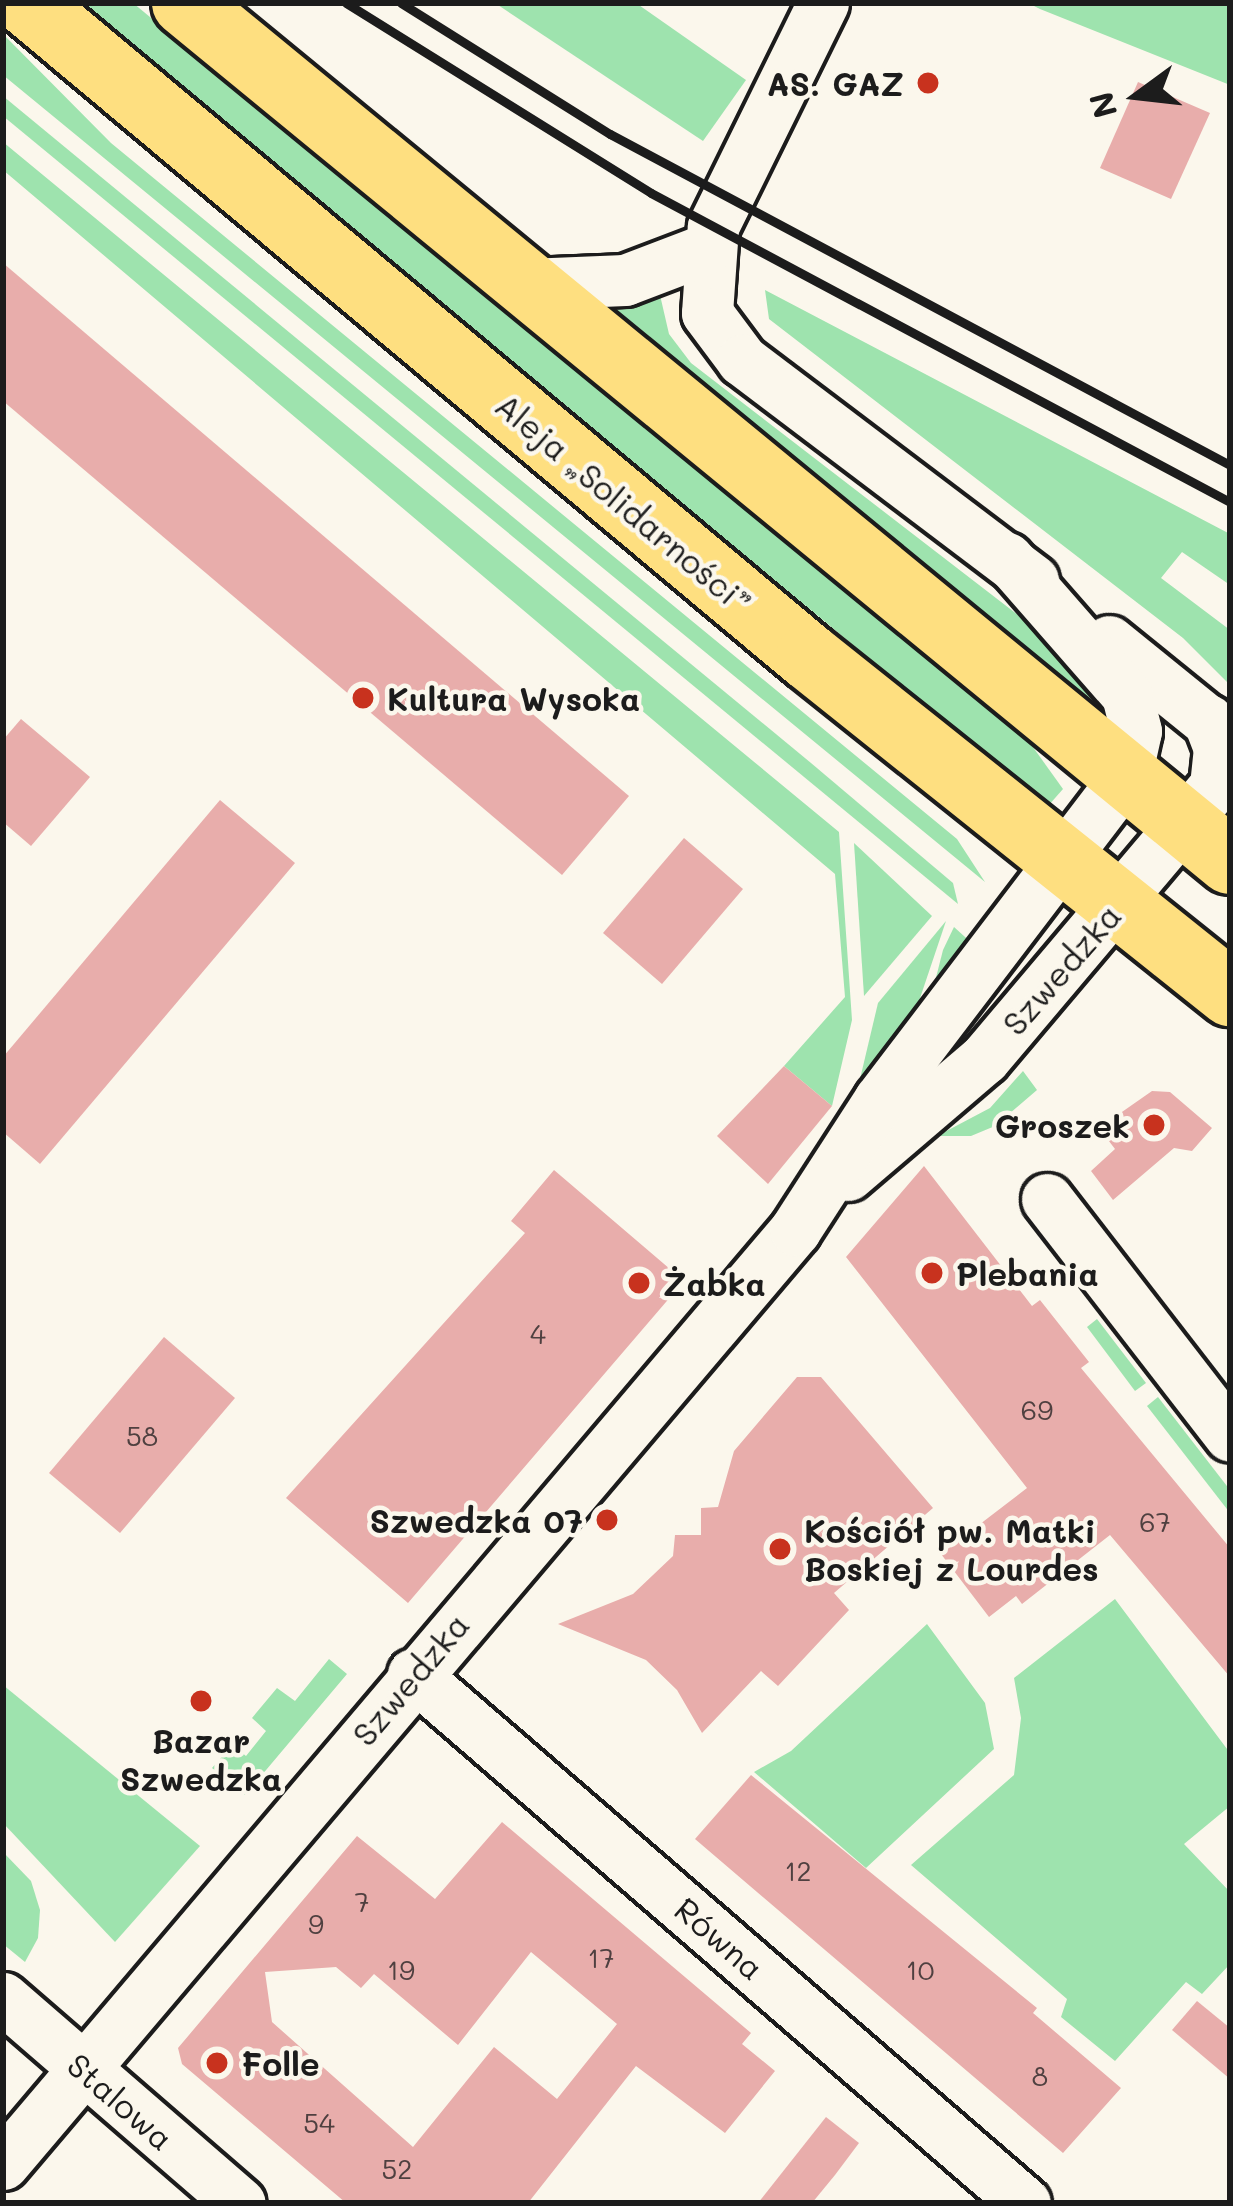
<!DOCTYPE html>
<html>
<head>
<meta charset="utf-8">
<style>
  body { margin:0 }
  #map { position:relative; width:1233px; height:2206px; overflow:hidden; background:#fbf7ec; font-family:Mali,sans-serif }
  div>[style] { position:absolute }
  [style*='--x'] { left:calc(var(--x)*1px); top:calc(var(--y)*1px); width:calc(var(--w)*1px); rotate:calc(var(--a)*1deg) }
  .green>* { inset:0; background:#9ee3ae }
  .building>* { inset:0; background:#e8adab }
  .roads { filter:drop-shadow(3px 0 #1c1c1c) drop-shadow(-3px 0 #1c1c1c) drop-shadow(0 3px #1c1c1c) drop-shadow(0 -3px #1c1c1c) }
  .minor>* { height:51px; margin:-25.5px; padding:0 25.5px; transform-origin:25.5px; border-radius:25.5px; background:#fbf7ec }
  .major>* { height:66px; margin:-33px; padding:0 33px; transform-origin:33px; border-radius:33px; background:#fedf80 }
  .rail>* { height:9px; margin:-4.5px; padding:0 4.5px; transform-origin:4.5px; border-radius:4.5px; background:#1c1c1c }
  .dots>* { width:33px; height:33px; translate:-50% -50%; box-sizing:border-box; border:6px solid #fbf7ec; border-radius:50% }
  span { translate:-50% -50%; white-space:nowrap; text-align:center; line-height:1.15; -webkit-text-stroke:9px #fbf7ec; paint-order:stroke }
  .number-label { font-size:27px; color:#4f4040 }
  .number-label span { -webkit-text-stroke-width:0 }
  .poi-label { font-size:33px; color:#1c1c1c; font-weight:700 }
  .right { translate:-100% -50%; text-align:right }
  .left { translate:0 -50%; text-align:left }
  .street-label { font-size:33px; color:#1c1c1c }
  .frame { position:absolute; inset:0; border:6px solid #1c1c1c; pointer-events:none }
  .north { position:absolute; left:1077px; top:36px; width:120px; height:120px; -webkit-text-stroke:9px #fbf7ec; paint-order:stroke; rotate:255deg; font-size:33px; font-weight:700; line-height:48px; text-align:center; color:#1c1c1c }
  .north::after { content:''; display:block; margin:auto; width:42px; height:54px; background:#1c1c1c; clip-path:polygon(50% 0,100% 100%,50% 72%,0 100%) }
</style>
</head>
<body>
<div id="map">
  <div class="green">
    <i style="clip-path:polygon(76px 3px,133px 3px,1030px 743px,1063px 789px,1048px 806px)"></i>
    <i style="clip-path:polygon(495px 3px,636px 3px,746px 80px,703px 141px)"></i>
    <i style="clip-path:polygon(1028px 3px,1230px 3px,1230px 85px,1040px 9px)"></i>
    <i style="clip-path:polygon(3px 34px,111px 143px,957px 839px,985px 882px,3px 75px)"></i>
    <i style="clip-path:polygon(3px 96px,811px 763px,953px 883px,958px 904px,3px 116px)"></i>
    <i style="clip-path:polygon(3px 142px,839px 832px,852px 1020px,832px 1106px,784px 1066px,845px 997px,835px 874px,3px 170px)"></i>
    <i style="clip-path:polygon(765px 290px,1230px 534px,1230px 585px,1182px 552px,1161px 578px,1230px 630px,1230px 685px,1183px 638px,769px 319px)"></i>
    <i style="clip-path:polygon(660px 295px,669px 334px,691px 363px,1079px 662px,1102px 686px,1086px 704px,603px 303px)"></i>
    <i style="clip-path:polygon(854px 843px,932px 916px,864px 996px)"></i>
    <i style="clip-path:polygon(946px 921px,915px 1013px,851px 1117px,878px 1003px)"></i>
    <i style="clip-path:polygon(954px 927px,975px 946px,927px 1013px,943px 950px)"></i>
    <i style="clip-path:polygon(1023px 1071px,1037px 1090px,995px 1126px,971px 1136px,937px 1136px,990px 1108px)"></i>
    <i style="clip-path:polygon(1097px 1319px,1146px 1383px,1135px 1391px,1087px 1327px)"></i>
    <i style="clip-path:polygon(1158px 1397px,1230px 1490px,1230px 1513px,1147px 1406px)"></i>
    <i style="clip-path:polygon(1115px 1599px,1230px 1753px,1230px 1806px,1184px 1844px,1230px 1892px,1230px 1964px,1202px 1994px,1186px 1982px,1115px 2061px,1061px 2017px,1067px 1999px,911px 1865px,1014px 1775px,1021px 1718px,1014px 1678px)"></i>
    <i style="clip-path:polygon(927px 1624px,985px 1703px,994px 1749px,866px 1868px,754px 1772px,791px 1751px)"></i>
    <i style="clip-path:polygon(329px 1659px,347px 1674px,245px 1795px,212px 1768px,232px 1745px,246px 1756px,266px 1731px,252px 1718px,277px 1688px,295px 1701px)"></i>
    <i style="clip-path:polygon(3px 1685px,200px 1846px,115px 1942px,3px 1823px)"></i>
    <i style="clip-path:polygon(3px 1852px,31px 1881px,40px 1910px,38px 1938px,25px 1962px,3px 1944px)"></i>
  </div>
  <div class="building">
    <i style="clip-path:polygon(1138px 82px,1210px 113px,1171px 199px,1100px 168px)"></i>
    <i style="clip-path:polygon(3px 263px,629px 796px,562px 875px,3px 401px)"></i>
    <i style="clip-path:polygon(21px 719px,90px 777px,31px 846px,3px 822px,3px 740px)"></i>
    <i style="clip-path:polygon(220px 800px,295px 863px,40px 1164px,3px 1132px,3px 1057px)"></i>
    <i style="clip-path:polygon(684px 838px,743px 889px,662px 984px,603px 933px)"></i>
    <i style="clip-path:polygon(784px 1066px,832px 1106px,768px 1184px,717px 1136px)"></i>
    <i style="clip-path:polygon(1152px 1091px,1170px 1092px,1212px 1128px,1192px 1151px,1174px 1148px,1113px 1200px,1091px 1171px,1115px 1149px,1099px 1128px)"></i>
    <i style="clip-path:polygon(924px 1166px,1032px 1306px,1040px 1300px,1089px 1362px,1081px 1368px,1230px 1548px,1230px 1677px,1110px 1535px,1022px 1604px,1016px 1596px,989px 1617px,941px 1554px,1027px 1488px,846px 1257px)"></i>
    <i style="clip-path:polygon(554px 1170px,684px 1281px,408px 1603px,286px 1498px,525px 1233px,511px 1221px)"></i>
    <i style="clip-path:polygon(164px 1337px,235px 1398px,120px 1533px,49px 1473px)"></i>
    <i style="clip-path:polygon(797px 1377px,821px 1377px,933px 1508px,834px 1593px,849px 1610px,778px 1686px,761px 1671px,702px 1733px,677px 1690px,646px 1660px,558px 1624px,633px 1594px,673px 1556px,675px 1535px,701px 1535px,701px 1508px,718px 1507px,734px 1451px)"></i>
    <i style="clip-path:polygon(751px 1775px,1037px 2008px,1033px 2013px,1121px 2088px,1063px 2153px,695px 1839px)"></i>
    <i style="clip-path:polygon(evenodd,502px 1822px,751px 2033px,742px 2044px,775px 2071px,725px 2133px,636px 2066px,528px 2203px,346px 2203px,182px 2064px,178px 2048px,357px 1836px,435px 1899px,502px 1822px,531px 1952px,617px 2024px,557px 2099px,494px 2047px,413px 2147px,272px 2022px,265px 1972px,336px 1967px,361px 1988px,374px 1974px,458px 2045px,531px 1952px)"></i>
    <i style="clip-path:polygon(1197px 2001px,1230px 2028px,1230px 2079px,1172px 2030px)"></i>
    <i style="clip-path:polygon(826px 2117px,859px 2143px,835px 2175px,812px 2203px,758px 2203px)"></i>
  </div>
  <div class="roads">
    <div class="minor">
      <i style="--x:823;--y:3;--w:250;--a:116.2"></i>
      <i style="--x:713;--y:227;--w:86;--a:94"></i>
      <i style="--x:707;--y:313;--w:59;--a:53.3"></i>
      <i style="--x:742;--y:360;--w:365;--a:37.1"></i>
      <i style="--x:528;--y:284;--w:97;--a:-2.4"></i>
      <i style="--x:625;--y:280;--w:87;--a:-20.9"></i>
      <i style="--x:1109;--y:641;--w:156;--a:39"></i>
      <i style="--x:848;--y:1175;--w:179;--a:-40.5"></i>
      <i style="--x:984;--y:1059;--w:358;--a:-49.8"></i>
      <i style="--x:1215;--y:786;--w:38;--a:-84"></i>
      <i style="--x:1219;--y:748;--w:30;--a:-111"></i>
      <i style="--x:1047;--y:1199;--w:299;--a:52.3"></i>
      <i style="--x:413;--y:1674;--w:809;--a:40.84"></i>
      <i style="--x:3;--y:1998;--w:313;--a:40.9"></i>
      <i style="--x:3;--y:2164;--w:1225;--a:-49.7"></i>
      <i style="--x:795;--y:1230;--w:155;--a:-57.1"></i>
      <i style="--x:879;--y:1100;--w:407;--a:-52.7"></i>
      <i style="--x:1126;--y:776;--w:46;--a:-77.5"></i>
      <i style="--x:1136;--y:731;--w:37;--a:-104"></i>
      <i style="--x:1127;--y:695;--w:182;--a:-131.2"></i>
    </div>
    <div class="major">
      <i style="--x:27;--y:3;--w:1019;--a:39.91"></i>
      <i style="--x:809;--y:657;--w:539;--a:38.59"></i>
      <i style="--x:185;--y:3;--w:1352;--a:39.39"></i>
    </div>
  </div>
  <div class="rail">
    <i style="--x:346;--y:3;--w:359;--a:31.9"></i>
    <i style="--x:651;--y:193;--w:656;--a:28.09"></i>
    <i style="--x:401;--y:3;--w:247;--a:32.1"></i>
    <i style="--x:610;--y:134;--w:703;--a:28.1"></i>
  </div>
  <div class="dots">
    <i style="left:928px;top:83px;background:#c8321e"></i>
    <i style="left:363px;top:698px;background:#c8321e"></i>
    <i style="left:1154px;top:1125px;background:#c8321e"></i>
    <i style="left:932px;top:1273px;background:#c8321e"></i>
    <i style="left:639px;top:1283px;background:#c8321e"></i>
    <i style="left:607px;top:1520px;background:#c8321e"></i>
    <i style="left:780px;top:1549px;background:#c8321e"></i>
    <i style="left:201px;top:1701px;background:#c8321e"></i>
    <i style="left:217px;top:2063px;background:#c8321e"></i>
  </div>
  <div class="number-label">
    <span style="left:538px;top:1334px">4</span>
    <span style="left:1037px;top:1410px">69</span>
    <span style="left:142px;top:1436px">58</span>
    <span style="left:1155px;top:1522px">67</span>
    <span style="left:798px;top:1871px">12</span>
    <span style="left:362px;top:1902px">7</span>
    <span style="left:316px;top:1924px">9</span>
    <span style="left:601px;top:1958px">17</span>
    <span style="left:401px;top:1970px">19</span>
    <span style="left:920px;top:1970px">10</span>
    <span style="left:1040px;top:2076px">8</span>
    <span style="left:319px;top:2123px">54</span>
    <span style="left:397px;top:2169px">52</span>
  </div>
  <div class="poi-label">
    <span class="right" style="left:904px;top:83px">AS. GAZ</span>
    <span class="left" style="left:387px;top:698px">Kultura Wysoka</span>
    <span class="right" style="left:1130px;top:1125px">Groszek</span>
    <span class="left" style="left:956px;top:1273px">Plebania</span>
    <span class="left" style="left:663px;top:1283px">Żabka</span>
    <span class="right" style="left:583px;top:1520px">Szwedzka 07</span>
    <span class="left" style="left:804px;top:1549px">Kościół pw. Matki<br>Boskiej z Lourdes</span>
    <span style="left:201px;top:1759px">Bazar<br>Szwedzka</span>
    <span class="left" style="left:241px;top:2063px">Folle</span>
  </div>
  <div class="street-label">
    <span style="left:624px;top:503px;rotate:40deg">Aleja „Solidarności”</span>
    <span style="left:1061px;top:969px;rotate:-49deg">Szwedzka</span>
    <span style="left:410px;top:1679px;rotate:-50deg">Szwedzka</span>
    <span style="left:720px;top:1938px;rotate:41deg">Równa</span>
    <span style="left:121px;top:2101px;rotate:41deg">Stalowa</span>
  </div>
  <div class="frame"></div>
  <div class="north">N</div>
</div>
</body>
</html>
